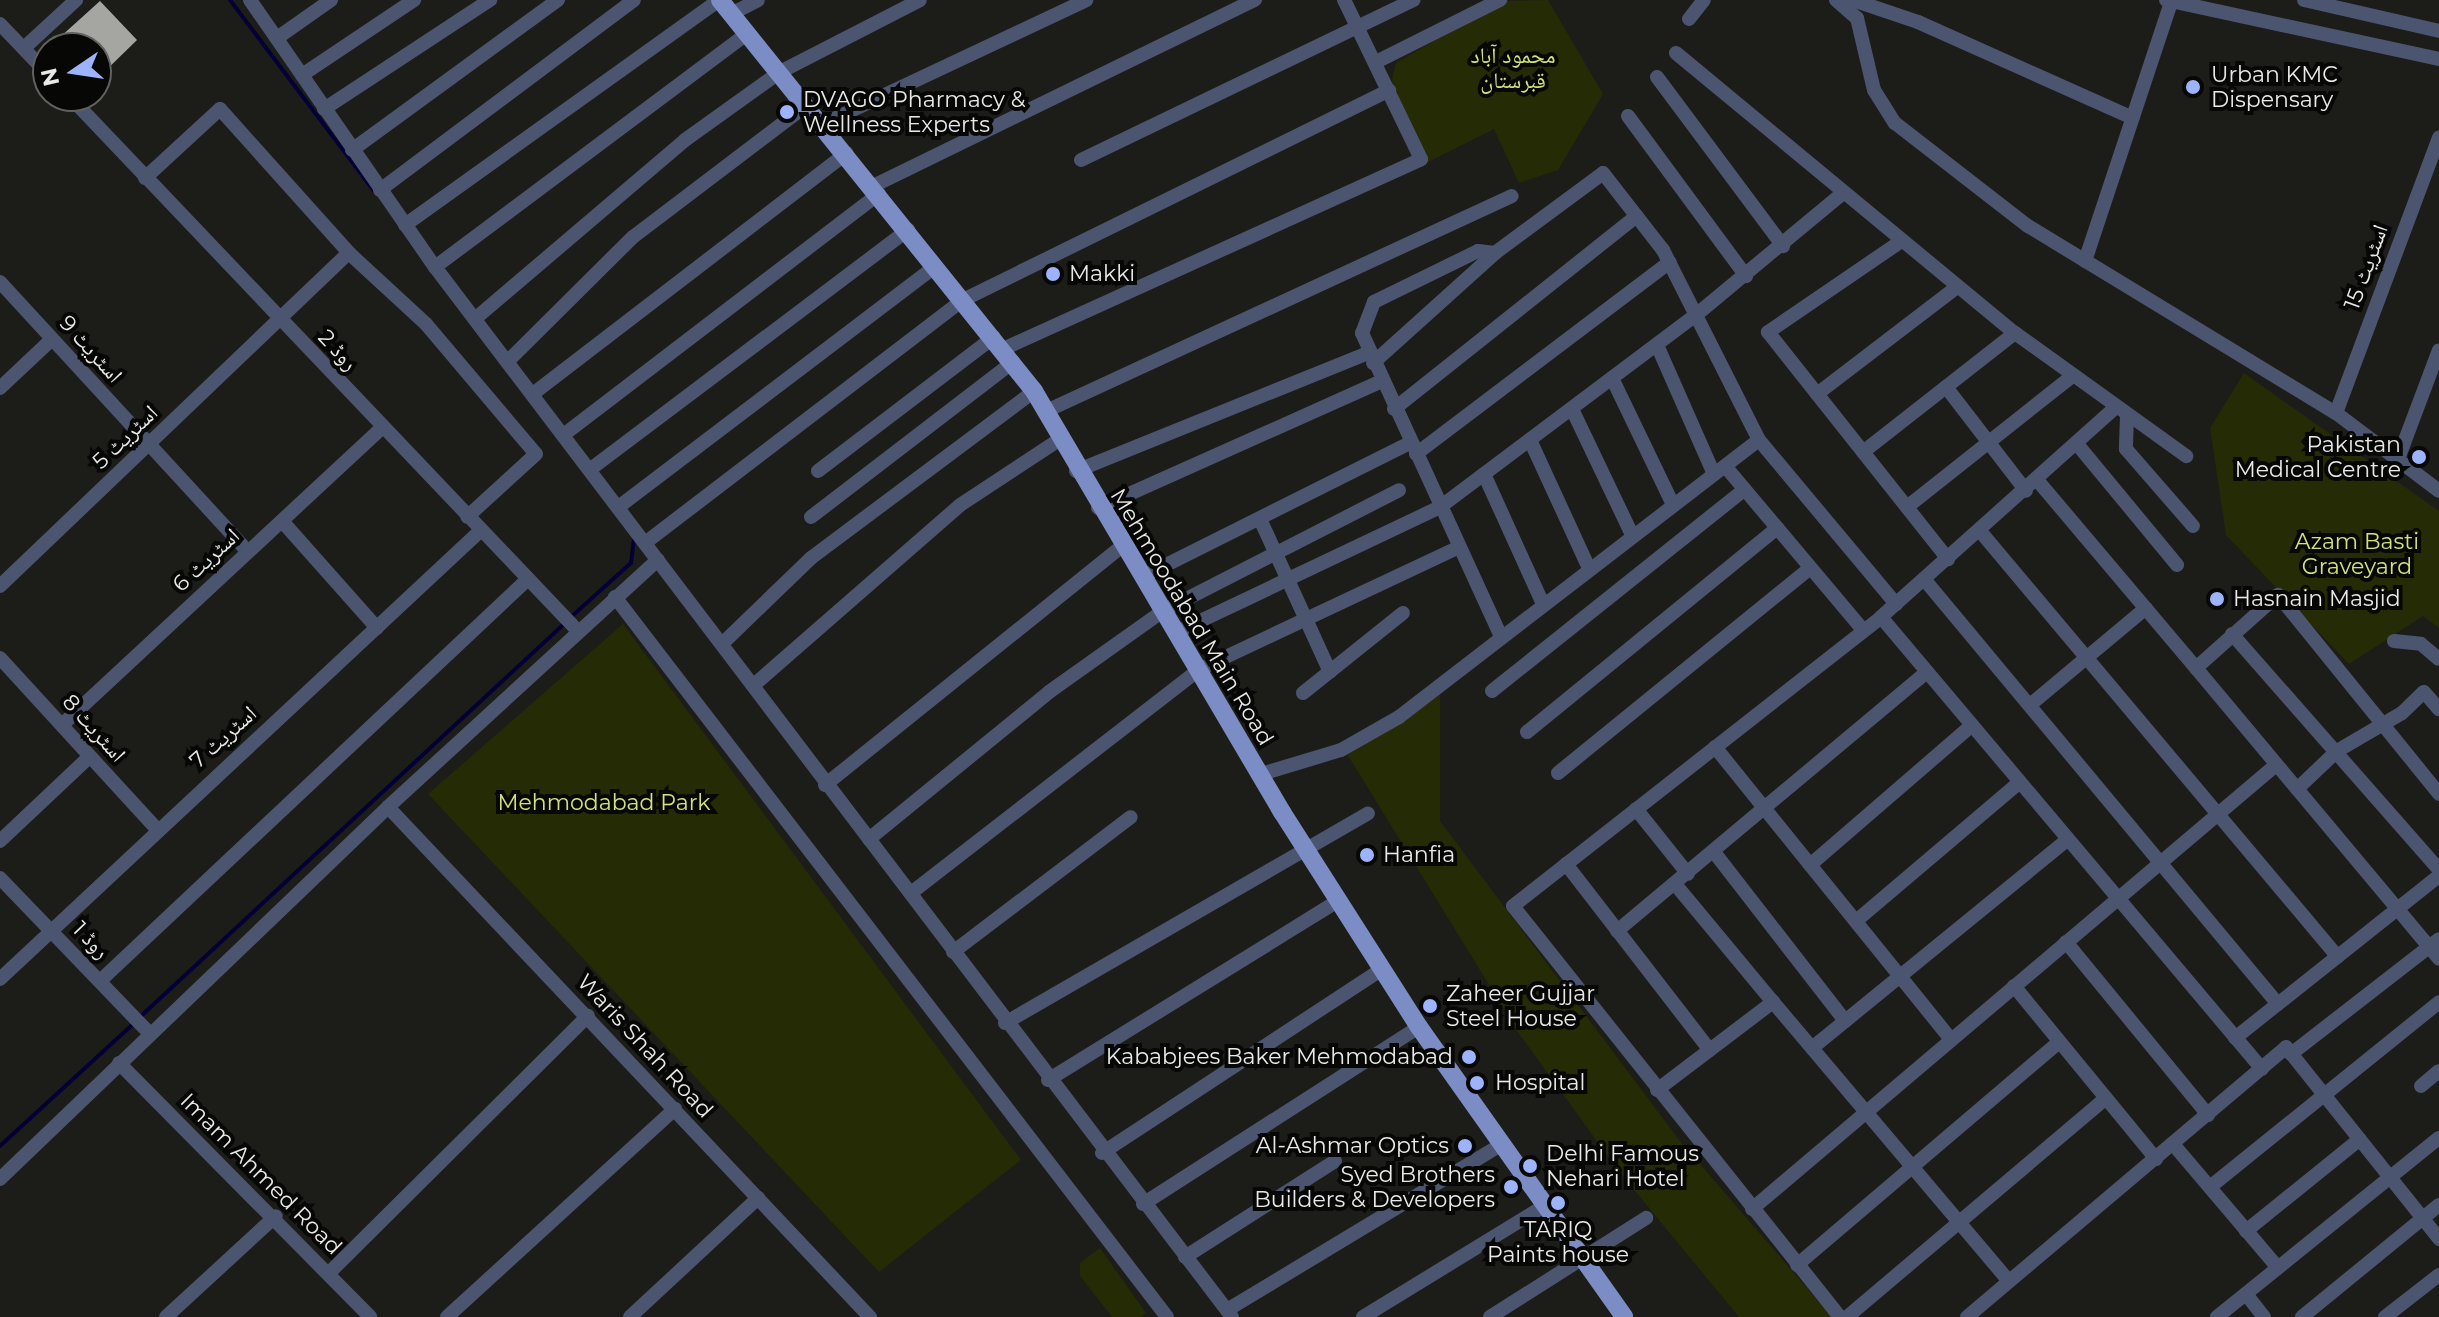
<!DOCTYPE html>
<html>
<head>
<meta charset="utf-8">
<style>
  body { margin:0 }
  #map { position:relative; width:2439px; height:1317px; overflow:hidden; background:#1c1d19; font-family:Montserrat,"Noto Naskh Arabic",sans-serif }
  div>[style] { position:absolute }
  [style*='--x'] { left:calc(var(--x)*1px); top:calc(var(--y)*1px); width:calc(var(--w)*1px); rotate:calc(var(--a)*1deg) }
  .green>* { inset:0; background:#252b04 }
  .stream>* { height:4px; margin:-2px; padding:0 2px; transform-origin:2px; border-radius:2px; background:#040036 }
  .building>* { inset:0; background:#a5a6a1 }
  .minor>* { height:14px; margin:-7px; padding:0 7px; transform-origin:7px; border-radius:7px; background:#4c5570 }
  .major>* { height:18px; margin:-9px; padding:0 9px; transform-origin:9px; border-radius:9px; background:#7c8dc5 }
  .dots>* { width:22px; height:22px; translate:-50% -50%; box-sizing:border-box; border:4px solid #070706; border-radius:50% }
  span { translate:-50% -50%; white-space:nowrap; text-align:center; line-height:1.15; -webkit-text-stroke:8px #070706; paint-order:stroke }
  .park-label { font-size:22px; color:#d0e47c }
  .poi-label { font-size:22px; color:#e9eae7 }
  .left { translate:0 -50%; text-align:left }
  .right { translate:-100% -50%; text-align:right }
  .street-label { font-size:22px; color:#e9eae7 }
  .north { position:absolute; left:32px; top:32px; width:80px; height:80px; box-sizing:border-box; background:#070706; border:2px solid #616260; border-radius:50%; rotate:257deg; font-size:22px; font-weight:700; line-height:32px; text-align:center; color:#e9eae7 }
  .north::after { content:''; display:block; margin:auto; width:28px; height:36px; background:#9db4fd; clip-path:polygon(50% 0,100% 100%,50% 72%,0 100%) }
</style>
</head>
<body>
<div id="map">
  <div class="green">
    <i style="clip-path:polygon(1548px 0,1603px 94px,1558px 170px,1519px 183px,1494px 129px,1426px 163px,1390px 88px,1396px 63px,1503px 1px)"></i>
    <i style="clip-path:polygon(2244px 373px,2439px 511px,2439px 628px,2423px 616px,2349px 664px,2226px 535px,2210px 428px)"></i>
    <i style="clip-path:polygon(623px 624px,1021px 1160px,879px 1272px,428px 794px)"></i>
    <i style="clip-path:polygon(1440px 690px,1440px 821px,1680px 1141px,1832px 1317px,1739px 1317px,1617px 1169px,1520px 1035px,1347px 754px)"></i>
    <i style="clip-path:polygon(1100px 1248px,1146px 1313px,1141px 1317px,1112px 1317px,1080px 1276px,1080px 1263px)"></i>
  </div>
  <div class="stream">
    <i style="--x:230;--y:0;--w:239;--a:53"></i>
    <i style="--x:571;--y:617;--w:81;--a:-42"></i>
    <i style="--x:631;--y:563;--w:26;--a:-83"></i>
    <i style="--x:140;--y:1017;--w:580;--a:-42.83"></i>
    <i style="--x:0;--y:1146;--w:182;--a:-42.5"></i>
  </div>
  <div class="building">
    <i style="clip-path:polygon(100px 1px,137px 40px,96px 80px,96px 48px,48px 48px)"></i>
  </div>
  <div class="minor">
    <i style="--x:250;--y:0;--w:325;--a:55.3"></i>
    <i style="--x:435;--y:267;--w:1318;--a:52.8"></i>
    <i style="--x:1836;--y:0;--w:28;--a:41"></i>
    <i style="--x:1857;--y:18;--w:74;--a:76.7"></i>
    <i style="--x:1874;--y:90;--w:39;--a:58"></i>
    <i style="--x:1895;--y:123;--w:168;--a:37.8"></i>
    <i style="--x:2028;--y:226;--w:360;--a:31.3"></i>
    <i style="--x:2336;--y:413;--w:129;--a:37.1"></i>
    <i style="--x:1853;--y:0;--w:69;--a:18.7"></i>
    <i style="--x:1918;--y:22;--w:235;--a:24.1"></i>
    <i style="--x:2166;--y:0;--w:279;--a:12.2"></i>
    <i style="--x:2304;--y:0;--w:139;--a:12.9"></i>
    <i style="--x:731;--y:14;--w:30;--a:-27"></i>
    <i style="--x:1689;--y:19;--w:24;--a:-52"></i>
    <i style="--x:0;--y:24;--w:69;--a:46.2"></i>
    <i style="--x:277;--y:38;--w:66;--a:-35.1"></i>
    <i style="--x:24;--y:48;--w:71;--a:-42.7"></i>
    <i style="--x:1676;--y:53;--w:440;--a:39.6"></i>
    <i style="--x:2015;--y:333;--w:211;--a:35.7"></i>
    <i style="--x:1376;--y:62;--w:139;--a:-26.6"></i>
    <i style="--x:302;--y:75;--w:135;--a:-33.8"></i>
    <i style="--x:1657;--y:77;--w:211;--a:53.3"></i>
    <i style="--x:69;--y:96;--w:738;--a:46.43"></i>
    <i style="--x:324;--y:109;--w:199;--a:-33.3"></i>
    <i style="--x:1628;--y:116;--w:199;--a:53.6"></i>
    <i style="--x:823;--y:124;--w:291;--a:-25.2"></i>
    <i style="--x:352;--y:150;--w:255;--a:-36.1"></i>
    <i style="--x:1081;--y:160;--w:369;--a:-25.7"></i>
    <i style="--x:145;--y:178;--w:102;--a:-42.6"></i>
    <i style="--x:220;--y:109;--w:193;--a:48.1"></i>
    <i style="--x:873;--y:186;--w:425;--a:-26"></i>
    <i style="--x:380;--y:190;--w:317;--a:-36.8"></i>
    <i style="--x:405;--y:225;--w:386;--a:-35.6"></i>
    <i style="--x:1900;--y:242;--w:160;--a:145.7"></i>
    <i style="--x:1768;--y:332;--w:290;--a:51.6"></i>
    <i style="--x:1495;--y:253;--w:17;--a:-173"></i>
    <i style="--x:1478;--y:251;--w:116;--a:153.9"></i>
    <i style="--x:1374;--y:302;--w:33;--a:111"></i>
    <i style="--x:1362;--y:333;--w:331;--a:65.4"></i>
    <i style="--x:2085;--y:261;--w:273;--a:-71.6"></i>
    <i style="--x:435;--y:267;--w:391;--a:-36.8"></i>
    <i style="--x:0;--y:282;--w:365;--a:47.4"></i>
    <i style="--x:476;--y:318;--w:275;--a:-40.4"></i>
    <i style="--x:685;--y:140;--w:117;--a:-35.6"></i>
    <i style="--x:780;--y:72;--w:157;--a:-27.2"></i>
    <i style="--x:1657;--y:345;--w:141;--a:66.2"></i>
    <i style="--x:1003;--y:349;--w:459;--a:-24.4"></i>
    <i style="--x:1421;--y:159;--w:177;--a:-115.8"></i>
    <i style="--x:509;--y:360;--w:175;--a:-44.8"></i>
    <i style="--x:633;--y:237;--w:218;--a:-37.2"></i>
    <i style="--x:1373;--y:363;--w:164;--a:-42"></i>
    <i style="--x:1495;--y:253;--w:134;--a:-36.5"></i>
    <i style="--x:1603;--y:173;--w:98;--a:52.1"></i>
    <i style="--x:1663;--y:250;--w:213;--a:63.2"></i>
    <i style="--x:1759;--y:440;--w:214;--a:50.1"></i>
    <i style="--x:1612;--y:378;--w:141;--a:64.3"></i>
    <i style="--x:1946;--y:387;--w:131;--a:52.4"></i>
    <i style="--x:0;--y:388;--w:71;--a:-43.3"></i>
    <i style="--x:534;--y:393;--w:394;--a:-37.5"></i>
    <i style="--x:1817;--y:394;--w:176;--a:-37.4"></i>
    <i style="--x:1394;--y:409;--w:310;--a:-38.5"></i>
    <i style="--x:1572;--y:409;--w:140;--a:64.5"></i>
    <i style="--x:1044;--y:412;--w:515;--a:-24.78"></i>
    <i style="--x:2336;--y:413;--w:294;--a:-69.5"></i>
    <i style="--x:2127;--y:416;--w:33;--a:92"></i>
    <i style="--x:2126;--y:449;--w:102;--a:49"></i>
    <i style="--x:566;--y:433;--w:394;--a:-37.4"></i>
    <i style="--x:1530;--y:440;--w:141;--a:65.3"></i>
    <i style="--x:2077;--y:444;--w:157;--a:50.4"></i>
    <i style="--x:1863;--y:452;--w:193;--a:-38.1"></i>
    <i style="--x:1416;--y:454;--w:318;--a:-37.1"></i>
    <i style="--x:2398;--y:459;--w:116;--a:-69.4"></i>
    <i style="--x:1725;--y:466;--w:214;--a:49.9"></i>
    <i style="--x:592;--y:468;--w:396;--a:-37"></i>
    <i style="--x:818;--y:471;--w:221;--a:-37.3"></i>
    <i style="--x:1076;--y:471;--w:315;--a:-22"></i>
    <i style="--x:1484;--y:474;--w:141;--a:65.6"></i>
    <i style="--x:2038;--y:481;--w:245;--a:49.8"></i>
    <i style="--x:2196;--y:668;--w:110;--a:-41.7"></i>
    <i style="--x:2278;--y:595;--w:256;--a:51"></i>
    <i style="--x:621;--y:505;--w:395;--a:-37.2"></i>
    <i style="--x:1907;--y:507;--w:209;--a:-38.4"></i>
    <i style="--x:1098;--y:508;--w:311;--a:-24.1"></i>
    <i style="--x:811;--y:517;--w:255;--a:-37.5"></i>
    <i style="--x:1260;--y:519;--w:168;--a:65.4"></i>
    <i style="--x:282;--y:521;--w:143;--a:48.4"></i>
    <i style="--x:1980;--y:531;--w:556;--a:49.96"></i>
    <i style="--x:645;--y:543;--w:400;--a:-37.4"></i>
    <i style="--x:963;--y:300;--w:475;--a:-26.2"></i>
    <i style="--x:1142;--y:577;--w:300;--a:-26.6"></i>
    <i style="--x:1924;--y:579;--w:553;--a:50.21"></i>
    <i style="--x:0;--y:586;--w:482;--a:-43.7"></i>
    <i style="--x:349;--y:253;--w:105;--a:42.7"></i>
    <i style="--x:426;--y:324;--w:170;--a:49.8"></i>
    <i style="--x:536;--y:454;--w:93;--a:137.6"></i>
    <i style="--x:615;--y:597;--w:907;--a:52.52"></i>
    <i style="--x:1881;--y:617;--w:591;--a:49.87"></i>
    <i style="--x:1177;--y:632;--w:291;--a:-25.4"></i>
    <i style="--x:1440;--y:507;--w:320;--a:-36.9"></i>
    <i style="--x:1696;--y:315;--w:191;--a:-39.7"></i>
    <i style="--x:2232;--y:634;--w:314;--a:48.7"></i>
    <i style="--x:2394;--y:641;--w:27;--a:6"></i>
    <i style="--x:2421;--y:644;--w:23;--a:40"></i>
    <i style="--x:724;--y:642;--w:121;--a:-44"></i>
    <i style="--x:811;--y:558;--w:279;--a:-36.8"></i>
    <i style="--x:0;--y:658;--w:231;--a:47.5"></i>
    <i style="--x:2196;--y:668;--w:379;--a:50.1"></i>
    <i style="--x:755;--y:684;--w:272;--a:-41.1"></i>
    <i style="--x:960;--y:505;--w:118;--a:-33.3"></i>
    <i style="--x:1492;--y:691;--w:322;--a:-38.6"></i>
    <i style="--x:1303;--y:693;--w:128;--a:-38.7"></i>
    <i style="--x:2030;--y:705;--w:151;--a:-39.9"></i>
    <i style="--x:62;--y:725;--w:434;--a:-42.9"></i>
    <i style="--x:1527;--y:732;--w:323;--a:-39.2"></i>
    <i style="--x:1715;--y:747;--w:376;--a:51.1"></i>
    <i style="--x:1558;--y:773;--w:325;--a:-39.1"></i>
    <i style="--x:1258;--y:775;--w:87;--a:-16.8"></i>
    <i style="--x:1341;--y:750;--w:67;--a:-29.6"></i>
    <i style="--x:1399;--y:717;--w:454;--a:-37.6"></i>
    <i style="--x:825;--y:785;--w:381;--a:-38.8"></i>
    <i style="--x:2297;--y:789;--w:55;--a:-43.5"></i>
    <i style="--x:2337;--y:751;--w:75;--a:-30.3"></i>
    <i style="--x:2402;--y:713;--w:30;--a:-44"></i>
    <i style="--x:2424;--y:692;--w:23;--a:49"></i>
    <i style="--x:388;--y:807;--w:702;--a:46.62"></i>
    <i style="--x:1636;--y:809;--w:83;--a:51.3"></i>
    <i style="--x:869;--y:839;--w:232;--a:-39.2"></i>
    <i style="--x:1049;--y:692;--w:140;--a:-35.4"></i>
    <i style="--x:1163;--y:611;--w:265;--a:-27.1"></i>
    <i style="--x:0;--y:841;--w:122;--a:-43.3"></i>
    <i style="--x:1714;--y:852;--w:214;--a:52.2"></i>
    <i style="--x:1566;--y:864;--w:235;--a:52.3"></i>
    <i style="--x:1810;--y:865;--w:214;--a:-40.8"></i>
    <i style="--x:0;--y:878;--w:215;--a:46.1"></i>
    <i style="--x:1675;--y:884;--w:153;--a:50.3"></i>
    <i style="--x:911;--y:893;--w:366;--a:-37.8"></i>
    <i style="--x:1200;--y:669;--w:286;--a:-25.2"></i>
    <i style="--x:1856;--y:921;--w:215;--a:-40.3"></i>
    <i style="--x:1617;--y:931;--w:404;--a:-39.9"></i>
    <i style="--x:2066;--y:942;--w:224;--a:50.6"></i>
    <i style="--x:953;--y:952;--w:223;--a:-37.2"></i>
    <i style="--x:0;--y:979;--w:655;--a:-43.02"></i>
    <i style="--x:100;--y:981;--w:587;--a:-43.21"></i>
    <i style="--x:2014;--y:986;--w:224;--a:50.6"></i>
    <i style="--x:1005;--y:1023;--w:419;--a:-30"></i>
    <i style="--x:2235;--y:1038;--w:260;--a:-38.5"></i>
    <i style="--x:1812;--y:1048;--w:330;--a:-39.2"></i>
    <i style="--x:2291;--y:1054;--w:187;--a:-37.8"></i>
    <i style="--x:119;--y:1063;--w:357;--a:45.3"></i>
    <i style="--x:1048;--y:1080;--w:341;--a:-31.7"></i>
    <i style="--x:2421;--y:1086;--w:23;--a:-40"></i>
    <i style="--x:1657;--y:1090;--w:146;--a:-37.2"></i>
    <i style="--x:1773;--y:1002;--w:365;--a:49.8"></i>
    <i style="--x:2173;--y:1144;--w:162;--a:49.7"></i>
    <i style="--x:1102;--y:1153;--w:335;--a:-33.3"></i>
    <i style="--x:0;--y:1179;--w:538;--a:-43.79"></i>
    <i style="--x:388;--y:807;--w:366;--a:-42.5"></i>
    <i style="--x:2210;--y:1187;--w:294;--a:-38.9"></i>
    <i style="--x:1143;--y:1204;--w:328;--a:-32.7"></i>
    <i style="--x:1752;--y:1209;--w:687;--a:-40.28"></i>
    <i style="--x:2246;--y:1231;--w:146;--a:-38.9"></i>
    <i style="--x:1185;--y:1257;--w:178;--a:-32.6"></i>
    <i style="--x:1797;--y:1265;--w:344;--a:-40.4"></i>
    <i style="--x:329;--y:1273;--w:365;--a:-44.8"></i>
    <i style="--x:2246;--y:1294;--w:29;--a:52"></i>
    <i style="--x:1227;--y:1310;--w:319;--a:-31.1"></i>
    <i style="--x:166;--y:1317;--w:149;--a:-42.6"></i>
    <i style="--x:447;--y:1317;--w:309;--a:-42.4"></i>
    <i style="--x:630;--y:1317;--w:175;--a:-42.9"></i>
    <i style="--x:1363;--y:1317;--w:212;--a:-31.5"></i>
    <i style="--x:1490;--y:1317;--w:185;--a:-32.4"></i>
    <i style="--x:1840;--y:1317;--w:525;--a:-128.51"></i>
    <i style="--x:1513;--y:906;--w:468;--a:-38.1"></i>
    <i style="--x:1881;--y:617;--w:314;--a:-41.8"></i>
    <i style="--x:1847;--y:1317;--w:339;--a:-40.2"></i>
    <i style="--x:1967;--y:1317;--w:418;--a:-40.2"></i>
    <i style="--x:2286;--y:1047;--w:246;--a:51.4"></i>
    <i style="--x:2217;--y:1317;--w:285;--a:-38.9"></i>
    <i style="--x:2302;--y:1317;--w:177;--a:-39.3"></i>
    <i style="--x:2385;--y:1317;--w:68;--a:-37.9"></i>
  </div>
  <div class="major">
    <i style="--x:720;--y:0;--w:501;--a:51.23"></i>
    <i style="--x:1034;--y:391;--w:489;--a:59.5"></i>
    <i style="--x:1282;--y:812;--w:255;--a:57.5"></i>
    <i style="--x:1419;--y:1027;--w:355;--a:54.7"></i>
  </div>
  <div class="dots">
    <i style="left:2193px;top:87px;background:#9db4fd"></i>
    <i style="left:787px;top:112px;background:#9db4fd"></i>
    <i style="left:1053px;top:274px;background:#9db4fd"></i>
    <i style="left:2419px;top:457px;background:#9db4fd"></i>
    <i style="left:2217px;top:599px;background:#9db4fd"></i>
    <i style="left:1367px;top:855px;background:#9db4fd"></i>
    <i style="left:1430px;top:1006px;background:#9db4fd"></i>
    <i style="left:1469px;top:1057px;background:#9db4fd"></i>
    <i style="left:1477px;top:1083px;background:#9db4fd"></i>
    <i style="left:1465px;top:1146px;background:#9db4fd"></i>
    <i style="left:1530px;top:1166px;background:#9db4fd"></i>
    <i style="left:1511px;top:1187px;background:#9db4fd"></i>
    <i style="left:1558px;top:1203px;background:#9db4fd"></i>
  </div>
  <div class="park-label">
    <span style="left:1513px;top:68px">محمود آباد<br>قبرستان</span>
    <span style="left:2357px;top:554px">Azam Basti<br>Graveyard</span>
    <span style="left:604px;top:803px">Mehmodabad Park</span>
  </div>
  <div class="poi-label">
    <span class="left" style="left:2211px;top:87px">Urban KMC<br>Dispensary</span>
    <span class="left" style="left:803px;top:112px">DVAGO Pharmacy &amp;<br>Wellness Experts</span>
    <span class="left" style="left:1069px;top:274px">Makki</span>
    <span class="right" style="left:2401px;top:457px">Pakistan<br>Medical Centre</span>
    <span class="left" style="left:2233px;top:599px">Hasnain Masjid</span>
    <span class="left" style="left:1383px;top:855px">Hanfia</span>
    <span class="left" style="left:1446px;top:1006px">Zaheer Gujjar<br>Steel House</span>
    <span class="right" style="left:1453px;top:1057px">Kababjees Baker Mehmodabad</span>
    <span class="left" style="left:1495px;top:1083px">Hospital</span>
    <span class="right" style="left:1449px;top:1146px">Al-Ashmar Optics</span>
    <span class="left" style="left:1546px;top:1166px">Delhi Famous<br>Nehari Hotel</span>
    <span class="right" style="left:1495px;top:1187px">Syed Brothers<br>Builders &amp; Developers</span>
    <span style="left:1558px;top:1242px">TARIQ<br>Paints house</span>
  </div>
  <div class="street-label">
    <span style="left:2366px;top:267px;rotate:-70deg">اسٹریٹ 15</span>
    <span style="left:91px;top:349px;rotate:48deg">اسٹریٹ 9</span>
    <span style="left:338px;top:350px;rotate:47deg">روڈ 2</span>
    <span style="left:125px;top:437px;rotate:-44deg">اسٹریٹ 5</span>
    <span style="left:206px;top:560px;rotate:-43deg">اسٹریٹ 6</span>
    <span style="left:1192px;top:617px;rotate:59deg">Mehmoodabad Main Road</span>
    <span style="left:94px;top:728px;rotate:48deg">اسٹریٹ 8</span>
    <span style="left:223px;top:737px;rotate:-42deg">اسٹریٹ 7</span>
    <span style="left:91px;top:940px;rotate:46deg">روڈ 1</span>
    <span style="left:645px;top:1046px;rotate:47deg">Waris Shah Road</span>
    <span style="left:261px;top:1174px;rotate:45deg">Imam Ahmed Road</span>
  </div>
  <div class="north">N</div>
</div>
</body>
</html>
